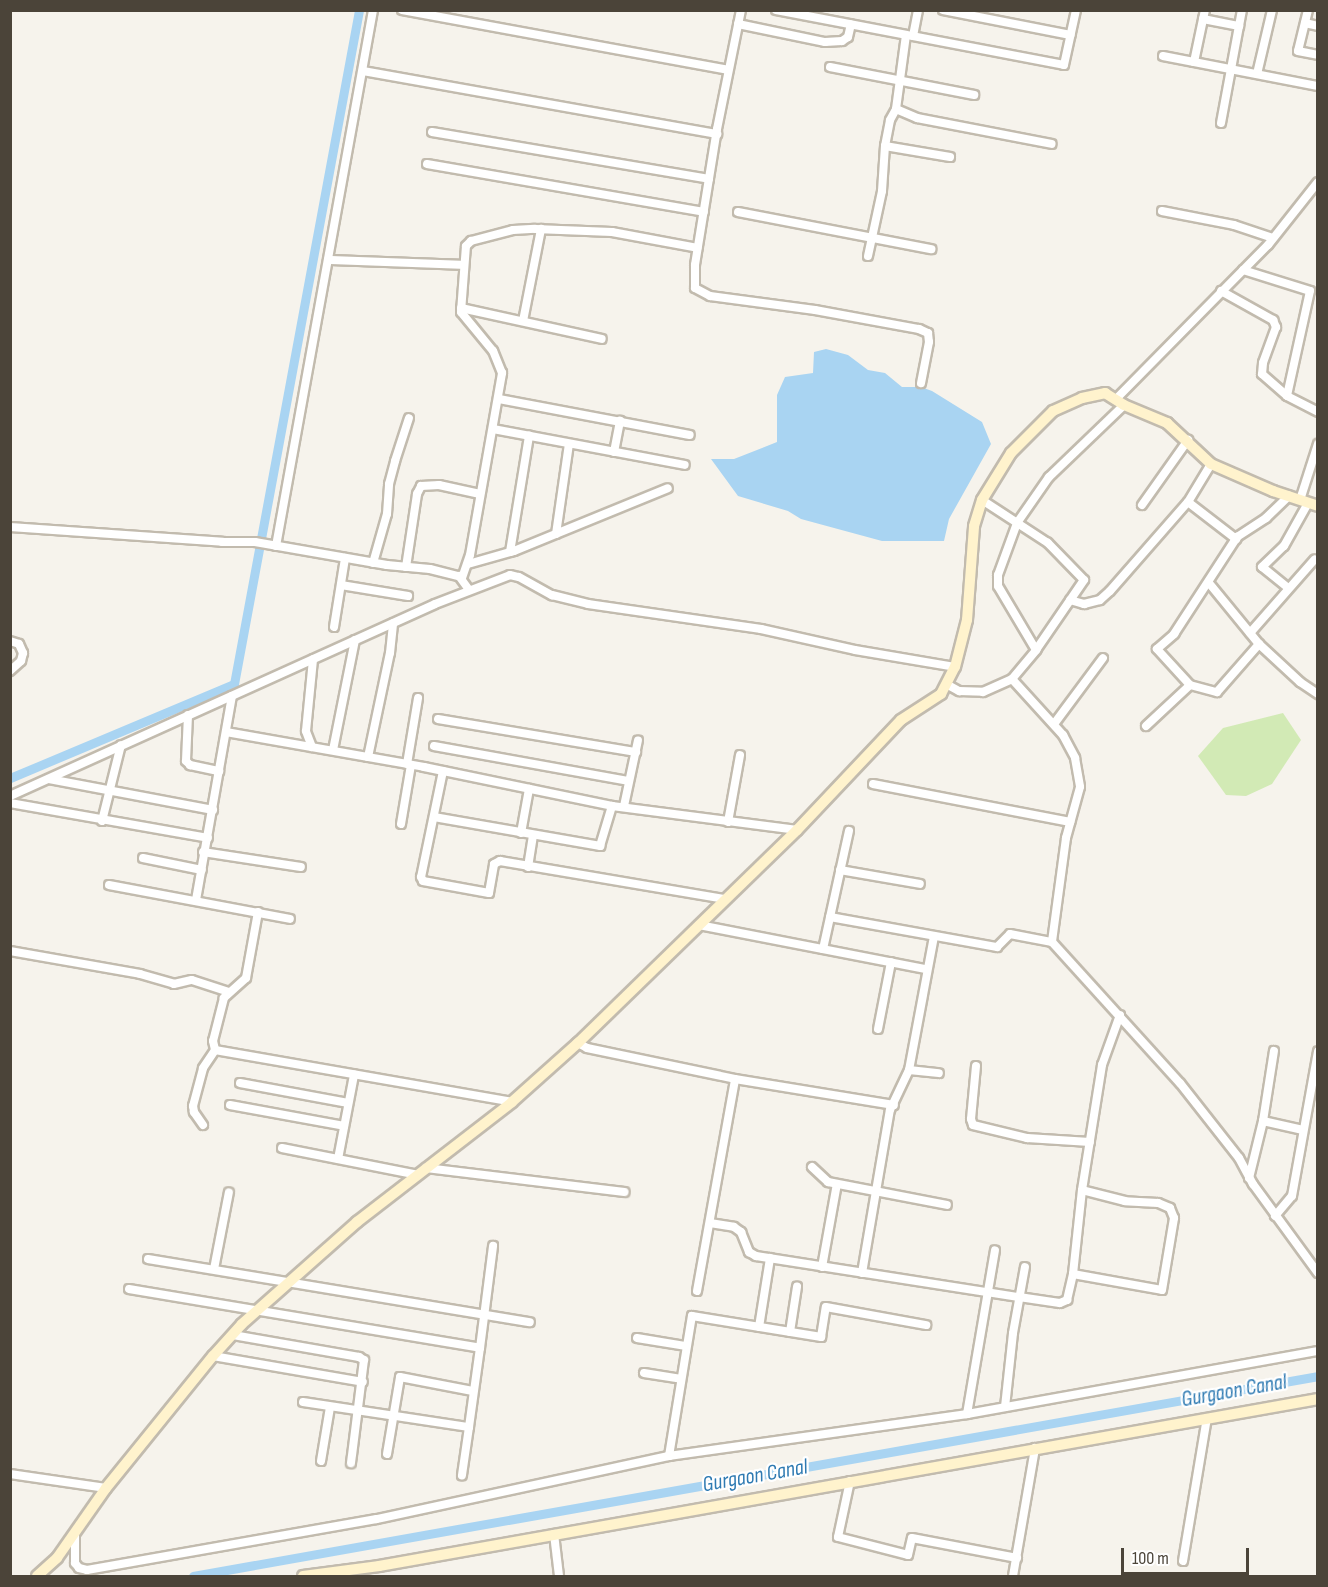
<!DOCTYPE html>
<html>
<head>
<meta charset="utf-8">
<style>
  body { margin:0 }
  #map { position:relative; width:1328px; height:1587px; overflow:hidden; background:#f6f3ec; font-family:"Sofia Sans Condensed",sans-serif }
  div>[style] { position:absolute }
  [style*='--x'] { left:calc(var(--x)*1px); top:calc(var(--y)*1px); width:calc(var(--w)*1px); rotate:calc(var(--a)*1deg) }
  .green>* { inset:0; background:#d2eab5 }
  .water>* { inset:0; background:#a9d4f2 }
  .canal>* { height:9px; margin:-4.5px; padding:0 4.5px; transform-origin:4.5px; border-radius:4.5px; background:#a9d4f2 }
  .roads { filter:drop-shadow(2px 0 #c2bbae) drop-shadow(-2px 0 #c2bbae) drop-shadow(0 2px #c2bbae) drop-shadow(0 -2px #c2bbae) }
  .street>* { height:8px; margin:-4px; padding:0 4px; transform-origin:4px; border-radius:4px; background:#fff }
  .secondary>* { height:10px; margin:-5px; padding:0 5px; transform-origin:5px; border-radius:5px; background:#fff3cd }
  span { translate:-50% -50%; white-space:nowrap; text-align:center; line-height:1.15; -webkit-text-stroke:4.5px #fff; paint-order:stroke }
  .water-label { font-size:22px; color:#2e7ab2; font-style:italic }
  .frame { position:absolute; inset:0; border:12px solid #4b4439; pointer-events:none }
  .scale { position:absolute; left:1121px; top:1548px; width:128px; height:27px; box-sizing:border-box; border:3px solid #4b4439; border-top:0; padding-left:8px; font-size:18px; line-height:21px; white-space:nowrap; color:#4b4439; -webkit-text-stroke:4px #fff; paint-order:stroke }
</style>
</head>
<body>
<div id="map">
  <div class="green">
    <i style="clip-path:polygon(1283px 713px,1301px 740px,1272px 784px,1246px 796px,1226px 795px,1198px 756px,1223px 728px)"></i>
  </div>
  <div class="water">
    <i style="clip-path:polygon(826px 349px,848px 355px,868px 370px,885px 373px,902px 387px,921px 387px,932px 391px,982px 422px,991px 444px,949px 519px,944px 541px,882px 541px,801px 519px,788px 511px,738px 496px,711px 459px,734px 459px,777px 442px,777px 395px,785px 377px,813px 373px,814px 352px)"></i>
  </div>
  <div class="canal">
    <i style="--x:10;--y:778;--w:243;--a:-22.8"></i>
    <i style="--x:234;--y:684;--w:685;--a:-79.49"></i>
    <i style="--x:193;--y:1576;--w:1143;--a:-10.08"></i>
  </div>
  <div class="roads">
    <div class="street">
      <i style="--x:402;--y:10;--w:331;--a:10.4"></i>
      <i style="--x:741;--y:10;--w:121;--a:101.4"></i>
      <i style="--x:717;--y:129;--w:138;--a:99.2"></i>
      <i style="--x:695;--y:265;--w:23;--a:90"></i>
      <i style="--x:695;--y:288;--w:17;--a:28"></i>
      <i style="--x:710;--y:296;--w:106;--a:7.6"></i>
      <i style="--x:815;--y:310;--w:106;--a:10.4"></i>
      <i style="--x:919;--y:329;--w:10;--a:24"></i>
      <i style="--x:928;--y:333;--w:9;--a:84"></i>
      <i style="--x:929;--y:342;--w:42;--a:101"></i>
      <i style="--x:776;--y:10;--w:293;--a:10.8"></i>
      <i style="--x:1064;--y:65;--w:56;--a:-77.7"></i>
      <i style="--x:943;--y:10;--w:130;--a:11.1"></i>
      <i style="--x:1308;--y:10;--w:42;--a:103.7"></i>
      <i style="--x:1298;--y:51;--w:20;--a:11"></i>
      <i style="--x:1203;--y:19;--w:37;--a:11"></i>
      <i style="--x:1305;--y:23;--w:13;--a:13"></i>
      <i style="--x:738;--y:24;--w:89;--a:11.7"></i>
      <i style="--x:825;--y:42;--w:17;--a:-3"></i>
      <i style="--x:842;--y:41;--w:7;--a:-34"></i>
      <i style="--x:848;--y:37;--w:13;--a:-77"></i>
      <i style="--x:906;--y:35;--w:75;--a:97.7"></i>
      <i style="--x:896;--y:109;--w:23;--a:23"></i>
      <i style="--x:917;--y:118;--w:137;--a:10.9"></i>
      <i style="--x:913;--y:36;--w:26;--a:-79"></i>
      <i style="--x:1163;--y:56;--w:158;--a:11"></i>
      <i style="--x:1194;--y:62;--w:53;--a:-78.1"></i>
      <i style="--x:830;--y:67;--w:147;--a:11"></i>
      <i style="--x:363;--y:71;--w:360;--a:10.1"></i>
      <i style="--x:1257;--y:74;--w:66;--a:-76.8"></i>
      <i style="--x:1221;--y:123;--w:115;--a:-79.5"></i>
      <i style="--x:432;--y:132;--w:281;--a:9.6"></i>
      <i style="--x:885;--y:146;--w:66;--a:9.6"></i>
      <i style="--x:427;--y:164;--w:281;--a:9.8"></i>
      <i style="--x:1162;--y:211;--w:73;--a:11"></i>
      <i style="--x:1234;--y:225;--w:41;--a:18.4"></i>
      <i style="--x:738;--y:212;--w:197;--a:10.9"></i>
      <i style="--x:868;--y:256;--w:66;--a:-77.8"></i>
      <i style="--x:882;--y:191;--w:45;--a:-86.2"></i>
      <i style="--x:885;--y:146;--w:26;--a:-79"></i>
      <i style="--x:890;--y:120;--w:13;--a:-61"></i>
      <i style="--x:328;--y:260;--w:135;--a:2.1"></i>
      <i style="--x:1243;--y:270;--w:70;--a:17.4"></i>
      <i style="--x:1310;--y:291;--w:107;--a:102.4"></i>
      <i style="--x:1221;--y:291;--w:60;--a:29.1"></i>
      <i style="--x:1273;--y:320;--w:8;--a:67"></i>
      <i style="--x:1276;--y:327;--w:38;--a:110"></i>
      <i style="--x:1263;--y:363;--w:11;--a:95"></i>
      <i style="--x:1262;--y:374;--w:33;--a:41"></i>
      <i style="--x:1287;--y:396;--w:35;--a:27"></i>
      <i style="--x:461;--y:308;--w:144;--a:12.4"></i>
      <i style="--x:523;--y:321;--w:94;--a:-78.9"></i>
      <i style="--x:499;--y:399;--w:194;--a:10.7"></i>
      <i style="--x:1115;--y:400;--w:218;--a:-45.4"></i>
      <i style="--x:1268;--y:245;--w:80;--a:-51.6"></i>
      <i style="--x:493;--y:429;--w:195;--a:10.6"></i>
      <i style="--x:614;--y:452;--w:32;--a:-79"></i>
      <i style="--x:1300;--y:500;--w:59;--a:-72.2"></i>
      <i style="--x:1188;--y:502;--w:61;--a:37.6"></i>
      <i style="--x:1142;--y:505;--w:80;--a:-54.7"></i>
      <i style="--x:10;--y:527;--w:213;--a:4"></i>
      <i style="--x:222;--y:542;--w:33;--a:0"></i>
      <i style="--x:255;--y:542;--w:134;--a:9.9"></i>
      <i style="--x:387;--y:565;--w:43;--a:5.3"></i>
      <i style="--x:430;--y:569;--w:30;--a:14"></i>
      <i style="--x:459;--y:576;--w:17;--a:54"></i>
      <i style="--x:556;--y:534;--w:91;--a:-81.8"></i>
      <i style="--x:276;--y:546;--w:545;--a:-79.74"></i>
      <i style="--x:510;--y:552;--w:118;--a:-80.7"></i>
      <i style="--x:373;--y:563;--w:51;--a:-74.1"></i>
      <i style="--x:387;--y:514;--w:30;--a:-86"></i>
      <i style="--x:389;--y:484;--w:24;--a:-75"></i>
      <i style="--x:395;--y:461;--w:45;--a:-72"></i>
      <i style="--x:468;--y:564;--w:48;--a:-15.8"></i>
      <i style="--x:514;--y:551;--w:166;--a:-22.2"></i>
      <i style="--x:406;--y:567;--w:74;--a:-81.4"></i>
      <i style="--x:417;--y:494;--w:9;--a:-63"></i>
      <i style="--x:421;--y:486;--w:18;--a:-3"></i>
      <i style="--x:439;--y:485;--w:42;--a:12.4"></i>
      <i style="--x:462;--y:578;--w:24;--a:-71"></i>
      <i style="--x:470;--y:555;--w:185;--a:-80"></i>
      <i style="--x:502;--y:373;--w:24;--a:-112"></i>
      <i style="--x:493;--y:351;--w:50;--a:-129.4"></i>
      <i style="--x:461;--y:312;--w:66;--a:-85.7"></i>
      <i style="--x:466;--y:246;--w:7;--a:-45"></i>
      <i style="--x:471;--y:241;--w:43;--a:-14.7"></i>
      <i style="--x:513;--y:230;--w:22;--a:-3"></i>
      <i style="--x:535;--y:229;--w:77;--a:2.2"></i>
      <i style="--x:612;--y:232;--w:87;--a:10.5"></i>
      <i style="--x:1209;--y:583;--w:79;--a:50.7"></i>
      <i style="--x:1259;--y:644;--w:56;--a:42.8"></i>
      <i style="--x:1300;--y:682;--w:22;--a:34"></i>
      <i style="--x:341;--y:585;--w:68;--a:9.3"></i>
      <i style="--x:1287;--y:587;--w:32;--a:-141"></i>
      <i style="--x:1262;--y:567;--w:30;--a:-44"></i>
      <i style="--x:1284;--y:546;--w:49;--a:-60.8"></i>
      <i style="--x:1070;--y:600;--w:15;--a:16"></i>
      <i style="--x:1084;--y:604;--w:16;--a:-14"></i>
      <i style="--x:1100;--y:600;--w:13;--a:-42"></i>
      <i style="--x:1110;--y:591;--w:118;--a:-48.8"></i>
      <i style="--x:1188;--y:502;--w:44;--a:-58.8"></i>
      <i style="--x:334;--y:627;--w:70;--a:-80.9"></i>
      <i style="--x:1250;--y:633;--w:98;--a:-48.7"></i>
      <i style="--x:10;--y:641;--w:9;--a:18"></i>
      <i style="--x:19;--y:644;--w:10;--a:66"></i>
      <i style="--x:23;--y:653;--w:8;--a:104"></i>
      <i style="--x:21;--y:661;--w:15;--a:138"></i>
      <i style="--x:1036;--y:650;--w:74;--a:-120.7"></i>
      <i style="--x:998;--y:586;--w:11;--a:-90"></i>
      <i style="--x:998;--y:575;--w:55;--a:-69.9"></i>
      <i style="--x:1017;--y:523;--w:56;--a:-55.2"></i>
      <i style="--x:1049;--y:477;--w:104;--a:-43.8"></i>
      <i style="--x:1012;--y:679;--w:76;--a:47.7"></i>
      <i style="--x:1063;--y:735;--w:26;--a:62"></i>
      <i style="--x:1075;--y:758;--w:29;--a:80"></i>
      <i style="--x:1080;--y:787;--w:53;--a:105.4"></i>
      <i style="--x:1066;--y:838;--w:105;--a:97.7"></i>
      <i style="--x:1052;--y:942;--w:190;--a:47.8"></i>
      <i style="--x:1180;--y:1083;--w:95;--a:51.8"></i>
      <i style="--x:1239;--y:1158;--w:30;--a:62"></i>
      <i style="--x:1253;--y:1184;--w:110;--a:53.9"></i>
      <i style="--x:948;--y:685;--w:13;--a:29"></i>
      <i style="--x:959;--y:691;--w:24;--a:2"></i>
      <i style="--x:983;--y:692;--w:32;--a:-24"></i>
      <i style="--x:1012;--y:679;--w:38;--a:-50"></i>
      <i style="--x:1036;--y:650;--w:85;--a:-55.6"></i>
      <i style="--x:1084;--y:580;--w:52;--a:-134.2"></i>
      <i style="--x:1048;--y:543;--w:79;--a:-146.9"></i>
      <i style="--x:1190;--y:685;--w:28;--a:15"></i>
      <i style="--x:1217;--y:692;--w:64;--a:-48.8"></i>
      <i style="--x:188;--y:715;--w:46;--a:92.5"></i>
      <i style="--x:186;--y:761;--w:6;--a:45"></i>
      <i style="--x:190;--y:765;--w:30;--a:12"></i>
      <i style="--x:438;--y:719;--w:201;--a:9.5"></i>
      <i style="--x:1054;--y:724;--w:82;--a:-53.4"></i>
      <i style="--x:1146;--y:726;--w:60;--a:-43"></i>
      <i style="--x:1190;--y:685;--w:49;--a:-132.5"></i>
      <i style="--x:1157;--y:649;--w:23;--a:-41"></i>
      <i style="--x:1174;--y:634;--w:116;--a:-57"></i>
      <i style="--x:1237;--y:537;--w:35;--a:-33"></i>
      <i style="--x:1266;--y:518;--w:32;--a:-44"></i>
      <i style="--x:226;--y:732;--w:201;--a:10"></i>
      <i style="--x:424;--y:767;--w:192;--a:11.7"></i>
      <i style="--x:612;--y:806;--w:187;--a:7.4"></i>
      <i style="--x:434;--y:746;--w:197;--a:10.2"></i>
      <i style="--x:312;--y:747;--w:17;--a:-111"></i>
      <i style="--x:306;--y:731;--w:72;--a:-84.4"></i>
      <i style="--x:333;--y:750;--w:112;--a:-78.7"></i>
      <i style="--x:368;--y:757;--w:106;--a:-78.1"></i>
      <i style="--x:390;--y:653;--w:30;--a:-84"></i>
      <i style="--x:407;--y:764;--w:67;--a:-80.5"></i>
      <i style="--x:443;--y:771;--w:108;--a:101.7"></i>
      <i style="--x:421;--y:877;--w:4;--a:63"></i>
      <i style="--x:423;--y:881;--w:67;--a:10.3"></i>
      <i style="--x:489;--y:893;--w:29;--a:-80"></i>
      <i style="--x:494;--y:864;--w:7;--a:-27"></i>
      <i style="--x:500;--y:861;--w:227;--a:9.6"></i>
      <i style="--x:49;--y:779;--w:167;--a:10.7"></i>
      <i style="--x:873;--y:784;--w:201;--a:10.9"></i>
      <i style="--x:10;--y:796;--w:466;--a:-24.3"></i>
      <i style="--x:435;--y:604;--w:80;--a:-21.1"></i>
      <i style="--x:510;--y:575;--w:9;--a:13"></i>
      <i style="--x:519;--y:577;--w:38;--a:29"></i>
      <i style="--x:552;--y:595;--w:37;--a:14"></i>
      <i style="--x:588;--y:604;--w:175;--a:8.2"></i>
      <i style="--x:761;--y:629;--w:96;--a:12.6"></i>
      <i style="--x:855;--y:650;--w:101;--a:9.6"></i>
      <i style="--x:10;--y:803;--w:201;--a:10"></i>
      <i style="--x:624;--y:806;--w:67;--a:-78"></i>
      <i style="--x:434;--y:817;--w:169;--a:9.9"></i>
      <i style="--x:600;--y:846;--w:42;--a:-73.3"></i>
      <i style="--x:102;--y:821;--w:78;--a:-76"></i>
      <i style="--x:728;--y:822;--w:68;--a:-79.8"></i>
      <i style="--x:401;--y:824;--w:60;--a:-80.4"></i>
      <i style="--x:521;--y:833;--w:45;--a:-79.7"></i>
      <i style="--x:203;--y:852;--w:99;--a:8.7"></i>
      <i style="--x:143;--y:858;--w:60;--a:11.5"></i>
      <i style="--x:528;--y:867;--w:32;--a:-81"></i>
      <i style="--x:840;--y:870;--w:81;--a:9.9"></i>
      <i style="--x:109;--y:885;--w:184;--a:10.6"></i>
      <i style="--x:196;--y:900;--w:207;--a:-80"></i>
      <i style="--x:258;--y:912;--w:67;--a:100.3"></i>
      <i style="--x:246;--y:978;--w:30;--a:138"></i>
      <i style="--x:224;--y:998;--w:44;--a:104.3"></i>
      <i style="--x:213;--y:1041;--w:9;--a:77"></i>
      <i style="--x:215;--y:1050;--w:302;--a:9.9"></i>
      <i style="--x:830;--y:917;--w:170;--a:10.2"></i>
      <i style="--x:997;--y:947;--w:18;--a:-45"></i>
      <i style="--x:1010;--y:934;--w:43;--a:10.8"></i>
      <i style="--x:699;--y:925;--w:231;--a:11"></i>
      <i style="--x:823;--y:949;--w:121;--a:-77.6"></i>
      <i style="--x:10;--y:951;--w:132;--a:10"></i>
      <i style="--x:140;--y:974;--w:35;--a:16"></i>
      <i style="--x:174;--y:984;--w:18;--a:-13"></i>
      <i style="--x:192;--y:980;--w:38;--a:18"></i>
      <i style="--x:878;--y:1029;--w:68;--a:-79"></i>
      <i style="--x:578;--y:1043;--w:10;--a:29"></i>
      <i style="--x:587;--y:1048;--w:151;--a:11.8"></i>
      <i style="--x:735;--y:1079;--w:161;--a:9.3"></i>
      <i style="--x:976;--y:1066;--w:53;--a:95.4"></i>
      <i style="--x:971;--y:1119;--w:6;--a:72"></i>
      <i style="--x:973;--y:1125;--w:56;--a:13.5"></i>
      <i style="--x:1027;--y:1138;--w:63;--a:3.6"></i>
      <i style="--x:909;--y:1070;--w:30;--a:6"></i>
      <i style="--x:240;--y:1083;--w:110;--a:10.5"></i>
      <i style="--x:230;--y:1105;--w:116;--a:10.4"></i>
      <i style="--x:1263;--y:1121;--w:41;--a:12.7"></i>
      <i style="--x:203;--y:1125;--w:16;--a:-125"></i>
      <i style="--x:194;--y:1112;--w:6;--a:-99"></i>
      <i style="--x:193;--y:1106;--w:39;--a:-75"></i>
      <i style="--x:203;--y:1068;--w:22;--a:-56"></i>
      <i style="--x:282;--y:1148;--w:139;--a:11.2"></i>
      <i style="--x:338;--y:1159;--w:86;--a:-79.2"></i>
      <i style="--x:812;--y:1167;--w:22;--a:43"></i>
      <i style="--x:828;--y:1182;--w:121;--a:10.9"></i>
      <i style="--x:426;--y:1168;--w:200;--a:6.9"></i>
      <i style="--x:1249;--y:1178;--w:59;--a:-76.2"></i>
      <i style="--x:1263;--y:1121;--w:71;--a:-81.1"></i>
      <i style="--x:1275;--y:1216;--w:26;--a:-50"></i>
      <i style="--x:1292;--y:1196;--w:147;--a:-79.8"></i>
      <i style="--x:710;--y:1223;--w:24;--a:9"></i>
      <i style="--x:734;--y:1227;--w:9;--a:36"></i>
      <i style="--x:741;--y:1232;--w:22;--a:68"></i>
      <i style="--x:749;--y:1252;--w:8;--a:30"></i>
      <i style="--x:756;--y:1256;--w:266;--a:8.9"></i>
      <i style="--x:1019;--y:1297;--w:41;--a:8.3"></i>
      <i style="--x:1060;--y:1303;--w:8;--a:-23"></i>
      <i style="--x:1067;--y:1300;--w:27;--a:-77"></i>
      <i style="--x:1073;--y:1274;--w:90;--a:10.2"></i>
      <i style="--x:1162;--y:1290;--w:73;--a:-80.5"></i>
      <i style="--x:1174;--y:1218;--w:11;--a:-112"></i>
      <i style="--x:1170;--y:1208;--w:13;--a:-157"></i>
      <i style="--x:1158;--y:1203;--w:33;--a:-177"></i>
      <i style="--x:1125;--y:1201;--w:44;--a:-165.7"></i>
      <i style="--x:148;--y:1259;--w:387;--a:9.4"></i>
      <i style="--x:822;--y:1267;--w:84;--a:-79.8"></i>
      <i style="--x:214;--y:1269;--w:78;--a:-79"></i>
      <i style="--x:862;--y:1273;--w:165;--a:-80.3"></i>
      <i style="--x:890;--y:1110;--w:44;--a:-64.6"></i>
      <i style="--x:909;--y:1070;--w:136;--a:-79.4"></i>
      <i style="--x:1073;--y:1274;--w:84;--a:-83.9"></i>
      <i style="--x:1082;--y:1190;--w:127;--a:-80.9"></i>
      <i style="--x:1102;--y:1065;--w:53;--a:-70.2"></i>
      <i style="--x:129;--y:1289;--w:356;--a:9.5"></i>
      <i style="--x:480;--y:1348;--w:103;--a:-82.7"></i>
      <i style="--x:697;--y:1291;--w:215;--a:-79.8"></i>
      <i style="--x:759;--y:1327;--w:70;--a:-80.9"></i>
      <i style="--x:790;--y:1332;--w:46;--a:-81.2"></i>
      <i style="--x:233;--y:1335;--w:128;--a:9.9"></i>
      <i style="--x:359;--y:1357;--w:6;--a:31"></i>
      <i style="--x:364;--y:1360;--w:104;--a:97.2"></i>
      <i style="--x:637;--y:1338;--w:50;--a:9.3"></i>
      <i style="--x:213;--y:1356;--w:152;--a:9.8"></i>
      <i style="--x:644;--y:1373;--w:36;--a:9"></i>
      <i style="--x:303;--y:1402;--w:168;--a:8.6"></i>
      <i style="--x:469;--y:1427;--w:49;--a:98.3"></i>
      <i style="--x:1005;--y:1407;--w:74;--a:-83.8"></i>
      <i style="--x:1013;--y:1333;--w:67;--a:-79.7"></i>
      <i style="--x:967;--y:1414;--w:166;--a:-80.3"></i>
      <i style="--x:469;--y:1427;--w:80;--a:-82.1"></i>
      <i style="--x:387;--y:1454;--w:78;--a:-80.4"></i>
      <i style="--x:400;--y:1377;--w:74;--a:10.9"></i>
      <i style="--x:669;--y:1456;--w:142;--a:-80.7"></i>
      <i style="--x:692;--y:1316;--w:131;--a:9.2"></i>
      <i style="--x:821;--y:1337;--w:30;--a:-81"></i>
      <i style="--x:826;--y:1307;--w:102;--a:10.2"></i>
      <i style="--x:321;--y:1461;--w:55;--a:-80.5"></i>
      <i style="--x:10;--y:1474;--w:97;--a:8.3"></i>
      <i style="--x:850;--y:1481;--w:57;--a:102.1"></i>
      <i style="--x:838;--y:1537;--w:72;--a:14.4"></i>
      <i style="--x:908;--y:1555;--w:17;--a:-77"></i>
      <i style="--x:912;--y:1538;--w:107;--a:10.8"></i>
      <i style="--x:75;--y:1533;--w:30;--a:90"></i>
      <i style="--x:75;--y:1563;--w:6;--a:51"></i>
      <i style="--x:79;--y:1568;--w:8;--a:14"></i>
      <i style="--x:87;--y:1570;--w:294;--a:-10"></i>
      <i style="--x:377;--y:1519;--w:299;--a:-12.2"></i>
      <i style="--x:669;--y:1456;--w:301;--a:-8"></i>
      <i style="--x:967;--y:1414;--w:357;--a:-10.2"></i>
      <i style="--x:554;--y:1534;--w:42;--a:83.2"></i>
      <i style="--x:1183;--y:1561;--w:145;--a:-80.5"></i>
      <i style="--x:1013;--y:1576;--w:130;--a:-80.2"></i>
    </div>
    <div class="secondary">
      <i style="--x:37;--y:1576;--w:27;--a:-42"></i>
      <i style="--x:57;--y:1558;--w:85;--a:-55"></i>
      <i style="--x:106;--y:1488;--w:170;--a:-51"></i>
      <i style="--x:213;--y:1356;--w:43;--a:-47.8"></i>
      <i style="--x:242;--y:1324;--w:154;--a:-41.6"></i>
      <i style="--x:357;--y:1222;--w:196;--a:-37.7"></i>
      <i style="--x:512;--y:1102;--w:89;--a:-41.8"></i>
      <i style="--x:578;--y:1043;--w:305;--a:-44.2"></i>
      <i style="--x:797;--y:830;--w:151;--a:-46.6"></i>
      <i style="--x:901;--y:720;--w:48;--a:-33"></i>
      <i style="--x:941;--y:694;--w:30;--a:-63"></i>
      <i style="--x:955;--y:667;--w:49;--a:-75.7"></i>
      <i style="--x:967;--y:620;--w:94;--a:-85.7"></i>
      <i style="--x:974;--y:526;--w:27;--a:-73"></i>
      <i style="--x:982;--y:500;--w:55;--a:-58.3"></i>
      <i style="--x:1011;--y:453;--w:59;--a:-45"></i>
      <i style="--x:1053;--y:411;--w:32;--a:-24"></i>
      <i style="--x:1082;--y:398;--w:24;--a:-12"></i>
      <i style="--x:1105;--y:393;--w:22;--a:32"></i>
      <i style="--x:1124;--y:405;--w:47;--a:22.7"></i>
      <i style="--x:1167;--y:423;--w:60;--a:43"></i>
      <i style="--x:1211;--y:464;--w:68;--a:23.5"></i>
      <i style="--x:1273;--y:491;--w:47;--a:18.4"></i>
      <i style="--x:303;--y:1576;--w:77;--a:-7.5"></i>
      <i style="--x:379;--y:1566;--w:954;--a:-10.08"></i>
    </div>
  </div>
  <div class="water-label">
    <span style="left:1234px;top:1391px;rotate:-10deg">Gurgaon Canal</span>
    <span style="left:755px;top:1476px;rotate:-10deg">Gurgaon Canal</span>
  </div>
  <div class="frame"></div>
  <div class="scale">100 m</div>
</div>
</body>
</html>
